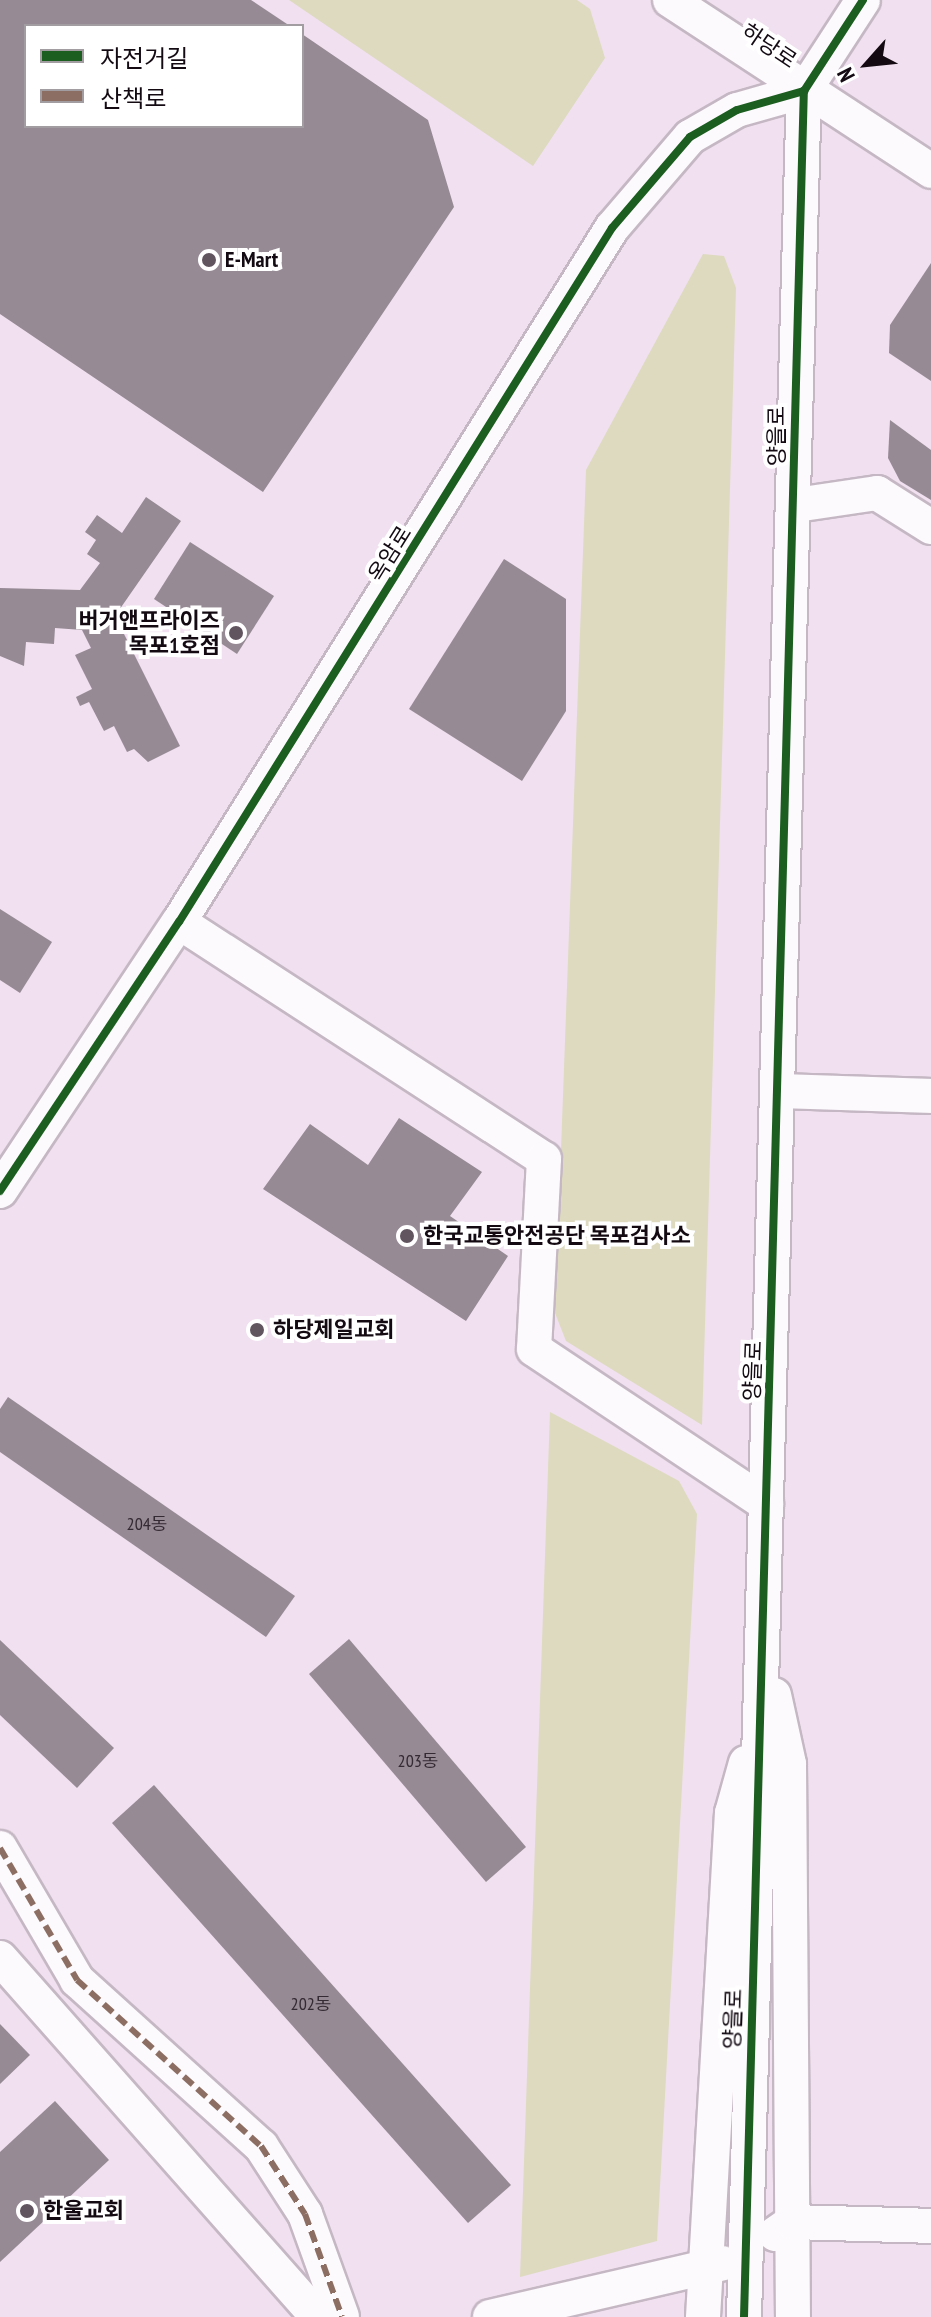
<!DOCTYPE html>
<html>
<head>
<meta charset="utf-8">
<style>
  body { margin:0 }
  #map { position:relative; width:931px; height:2317px; overflow:hidden; background:#f1e0ef; font-family:"PT Sans Narrow","Noto Sans KR",sans-serif }
  div>[style] { position:absolute }
  [style*='--x'] { left:calc(var(--x)*1px); top:calc(var(--y)*1px); width:calc(var(--w)*1px); rotate:calc(var(--a)*1deg) }
  .green>* { inset:0; background:#dddabf }
  .building>* { inset:0; background:#968a95 }
  .roads { filter:drop-shadow(2px 0 #c5b8c4) drop-shadow(-2px 0 #c5b8c4) drop-shadow(0 2px #c5b8c4) drop-shadow(0 -2px #c5b8c4) }
  .minor>* { height:34px; margin:-17px; padding:0 17px; transform-origin:17px; border-radius:17px; background:#fdfafd }
  .quiet>* { height:6px; margin-top:-3px; transform-origin:0; background:repeating-linear-gradient(90deg,#8d6e63 0 12px,transparent 0 18px) }
  .cycleway>* { height:8px; margin:-4px; padding:0 4px; transform-origin:4px; border-radius:4px; background:#1b5e20 }
  .dots>* { width:22px; height:22px; translate:-50% -50%; box-sizing:border-box; border:4px solid #fff; border-radius:50% }
  span { translate:-50% -50%; white-space:nowrap; text-align:center; line-height:1.15; -webkit-text-stroke:8px #fff; paint-order:stroke }
  .number-label { font-size:18px; color:#342a33 }
  .number-label span { -webkit-text-stroke-width:0 }
  .street-label { font-size:22px; color:#130a12 }
  .poi-label { font-size:22px; color:#130a12; font-weight:700 }
  .left { translate:0 -50%; text-align:left }
  .right { translate:-100% -50%; text-align:right }
  .legend { position:absolute; left:24px; top:24px; width:280px; height:104px; box-sizing:border-box; background:#fff; border:2px solid #a19da0; margin:0; padding:10px 14px; list-style:none; font-size:24px; color:#130a12 }
  .legend li { display:flex; align-items:center; gap:16px; height:40px }
  .legend b { width:40px; border:2px solid #a19da0 }
  .north { position:absolute; left:827px; top:24px; width:80px; height:80px; -webkit-text-stroke:6px #fff; paint-order:stroke; rotate:243deg; font-size:22px; font-weight:700; line-height:32px; text-align:center; color:#130a12 }
  .north::after { content:''; display:block; margin:auto; width:28px; height:36px; background:#130a12; clip-path:polygon(50% 0,100% 100%,50% 72%,0 100%) }
</style>
</head>
<body>
<div id="map">
  <div class="green">
    <i style="clip-path:polygon(289px 0,577px 0,590px 9px,605px 58px,533px 166px)"></i>
    <i style="clip-path:polygon(703px 254px,724px 256px,736px 288px,702px 1425px,566px 1341px,555px 1313px,586px 470px)"></i>
    <i style="clip-path:polygon(550px 1412px,679px 1481px,697px 1514px,657px 2241px,520px 2277px)"></i>
  </div>
  <div class="building">
    <i style="clip-path:polygon(0 0,251px 0,290px 26px,26px 26px,26px 126px,302px 126px,302px 34px,428px 120px,454px 207px,263px 492px,0 314px)"></i>
    <i style="clip-path:polygon(931px 263px,931px 381px,889px 353px,890px 325px)"></i>
    <i style="clip-path:polygon(890px 420px,931px 450px,931px 500px,900px 481px,888px 458px)"></i>
    <i style="clip-path:polygon(146px 497px,181px 521px,115px 616px,180px 746px,148px 762px,134px 749px,127px 752px,114px 726px,104px 731px,89px 702px,80px 706px,76px 697px,92px 689px,75px 655px,91px 648px,82px 630px,55px 628px,54px 644px,26px 642px,24px 666px,0 656px,0 588px,80px 590px,100px 563px,87px 554px,96px 540px,85px 532px,97px 515px,122px 533px)"></i>
    <i style="clip-path:polygon(190px 542px,274px 596px,237px 654px,154px 599px)"></i>
    <i style="clip-path:polygon(504px 559px,566px 599px,566px 711px,522px 781px,409px 709px)"></i>
    <i style="clip-path:polygon(0 909px,52px 942px,20px 993px,0 980px)"></i>
    <i style="clip-path:polygon(399px 1118px,482px 1172px,450px 1216px,508px 1256px,466px 1321px,263px 1189px,310px 1124px,368px 1165px)"></i>
    <i style="clip-path:polygon(8px 1397px,295px 1596px,266px 1637px,0 1452px,0 1409px)"></i>
    <i style="clip-path:polygon(349px 1639px,526px 1847px,486px 1882px,309px 1674px)"></i>
    <i style="clip-path:polygon(0 1640px,114px 1748px,77px 1788px,0 1715px)"></i>
    <i style="clip-path:polygon(154px 1785px,511px 2185px,468px 2223px,112px 1823px)"></i>
    <i style="clip-path:polygon(0 2024px,30px 2055px,0 2084px)"></i>
    <i style="clip-path:polygon(55px 2101px,109px 2160px,0 2262px,0 2152px)"></i>
  </div>
  <div class="roads">
    <div class="minor">
      <i style="--x:670;--y:0;--w:312;--a:33.2"></i>
      <i style="--x:796;--y:505;--w:82;--a:-8.4"></i>
      <i style="--x:877;--y:493;--w:64;--a:32.2"></i>
      <i style="--x:179;--y:922;--w:435;--a:33"></i>
      <i style="--x:544;--y:1159;--w:190;--a:93"></i>
      <i style="--x:534;--y:1349;--w:279;--a:33.7"></i>
      <i style="--x:782;--y:1091;--w:149;--a:1.9"></i>
      <i style="--x:0;--y:1191;--w:323;--a:-56.4"></i>
      <i style="--x:179;--y:922;--w:818;--a:-58.04"></i>
      <i style="--x:612;--y:228;--w:120;--a:-49.4"></i>
      <i style="--x:690;--y:137;--w:54;--a:-29.9"></i>
      <i style="--x:737;--y:110;--w:70;--a:-15.8"></i>
      <i style="--x:804;--y:91;--w:108;--a:-57"></i>
      <i style="--x:774;--y:1695;--w:71;--a:77.7"></i>
      <i style="--x:789;--y:1764;--w:553;--a:89.59"></i>
      <i style="--x:0;--y:1848;--w:153;--a:59.7"></i>
      <i style="--x:77;--y:1980;--w:248;--a:42.1"></i>
      <i style="--x:261;--y:2146;--w:81;--a:57.1"></i>
      <i style="--x:305;--y:2214;--w:109;--a:70.2"></i>
      <i style="--x:0;--y:1958;--w:480;--a:48.5"></i>
      <i style="--x:775;--y:2234;--w:21;--a:-35"></i>
      <i style="--x:792;--y:2222;--w:139;--a:1.6"></i>
      <i style="--x:490;--y:2317;--w:239;--a:-13"></i>
      <i style="--x:703;--y:2317;--w:505;--a:-86.71"></i>
      <i style="--x:732;--y:1813;--w:52;--a:-74.4"></i>
      <i style="--x:744;--y:2317;--w:2227;--a:-88.46"></i>
    </div>
  </div>
  <div class="quiet">
    <i style="--x:0;--y:1848;--w:153;--a:59.7"></i>
    <i style="--x:77;--y:1980;--w:248;--a:42.1"></i>
    <i style="--x:261;--y:2146;--w:81;--a:57.1"></i>
    <i style="--x:305;--y:2214;--w:109;--a:70.2"></i>
  </div>
  <div class="cycleway">
    <i style="--x:0;--y:1191;--w:323;--a:-56.4"></i>
    <i style="--x:179;--y:922;--w:818;--a:-58.04"></i>
    <i style="--x:612;--y:228;--w:120;--a:-49.4"></i>
    <i style="--x:690;--y:137;--w:54;--a:-29.9"></i>
    <i style="--x:737;--y:110;--w:70;--a:-15.8"></i>
    <i style="--x:804;--y:91;--w:108;--a:-57"></i>
    <i style="--x:744;--y:2317;--w:2227;--a:-88.46"></i>
  </div>
  <div class="dots">
    <i style="left:209px;top:260px;background:#61555f"></i>
    <i style="left:236px;top:633px;background:#61555f"></i>
    <i style="left:407px;top:1236px;background:#61555f"></i>
    <i style="left:257px;top:1330px;background:#61555f"></i>
    <i style="left:27px;top:2211px;background:#61555f"></i>
  </div>
  <div class="number-label">
    <span style="left:147px;top:1524px">204동</span>
    <span style="left:418px;top:1761px">203동</span>
    <span style="left:311px;top:2004px">202동</span>
  </div>
  <div class="street-label">
    <span style="left:769px;top:46px;rotate:34deg">하당로</span>
    <span style="left:777px;top:436px;rotate:-90deg">양을로</span>
    <span style="left:390px;top:554px;rotate:-58deg">옥암로</span>
    <span style="left:753px;top:1371px;rotate:-88deg">양을로</span>
    <span style="left:733px;top:2019px;rotate:-88deg">양을로</span>
  </div>
  <div class="poi-label">
    <span class="left" style="left:225px;top:260px">E-Mart</span>
    <span class="right" style="left:220px;top:633px">버거앤프라이즈<br>목포1호점</span>
    <span class="left" style="left:423px;top:1236px">한국교통안전공단 목포검사소</span>
    <span class="left" style="left:273px;top:1330px">하당제일교회</span>
    <span class="left" style="left:43px;top:2211px">한울교회</span>
  </div>
  <ul class="legend">
  <li><b style="height:10px;background:#1b5e20"></b>자전거길</li>
  <li><b style="height:10px;background:#8d6e63"></b>산책로</li>
  </ul>
  <div class="north">N</div>
</div>
</body>
</html>
